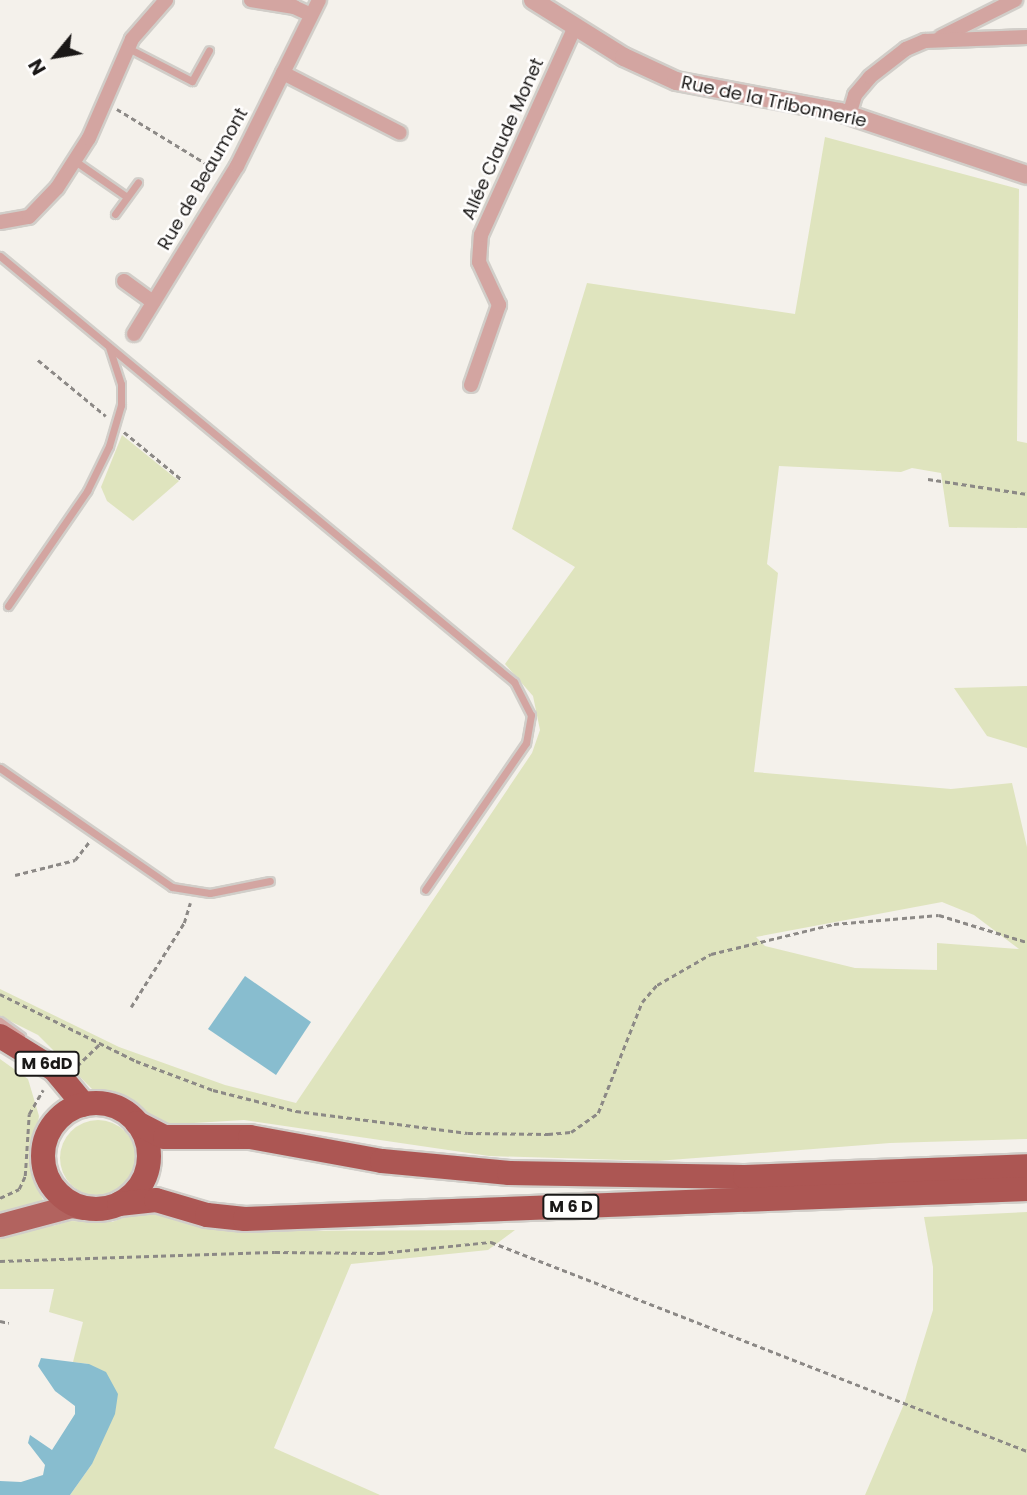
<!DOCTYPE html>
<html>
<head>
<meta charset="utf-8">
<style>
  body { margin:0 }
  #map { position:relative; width:1027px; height:1495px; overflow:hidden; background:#f4f1eb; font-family:Poppins,sans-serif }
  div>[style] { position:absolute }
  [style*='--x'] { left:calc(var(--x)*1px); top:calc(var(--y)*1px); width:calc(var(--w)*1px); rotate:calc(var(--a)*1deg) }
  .green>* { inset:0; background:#dfe4be }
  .round { border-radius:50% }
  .water>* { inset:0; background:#88bdcf }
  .path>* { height:2.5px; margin-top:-1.25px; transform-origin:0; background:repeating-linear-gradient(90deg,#8c8986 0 5px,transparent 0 8.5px) }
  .roads { filter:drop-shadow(2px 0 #d1cec9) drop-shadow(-2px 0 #d1cec9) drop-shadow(0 2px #d1cec9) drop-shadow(0 -2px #d1cec9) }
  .service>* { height:7px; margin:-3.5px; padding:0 3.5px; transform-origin:3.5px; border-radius:3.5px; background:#d3a5a1 }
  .minor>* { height:14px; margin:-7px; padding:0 7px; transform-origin:7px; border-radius:7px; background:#d3a5a1 }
  .tertiary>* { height:18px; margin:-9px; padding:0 9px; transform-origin:9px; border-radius:9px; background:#d3a5a1 }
  .primary>* { height:23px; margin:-11.5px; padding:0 11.5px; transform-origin:11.5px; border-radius:11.5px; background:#b2635f }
  .trunk>* { height:24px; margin:-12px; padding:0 12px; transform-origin:12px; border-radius:12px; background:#ac5653 }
  .trunk>.ring { margin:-12px; padding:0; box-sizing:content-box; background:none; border:24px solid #ac5653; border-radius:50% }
  span { translate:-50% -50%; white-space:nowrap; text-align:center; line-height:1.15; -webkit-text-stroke:5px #fffefd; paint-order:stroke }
  .shield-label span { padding:2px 5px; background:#fffefd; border:2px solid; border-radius:5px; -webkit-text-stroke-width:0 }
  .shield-label { font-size:16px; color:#1a1817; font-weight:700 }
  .street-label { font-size:18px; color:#1a1817 }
  .north { position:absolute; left:21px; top:21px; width:70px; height:70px; -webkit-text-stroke:5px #fffefd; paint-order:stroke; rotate:240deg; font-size:19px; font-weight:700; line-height:28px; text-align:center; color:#1a1817 }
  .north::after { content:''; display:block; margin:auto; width:24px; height:32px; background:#1a1817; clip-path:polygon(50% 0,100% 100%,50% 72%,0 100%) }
</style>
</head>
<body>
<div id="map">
  <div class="green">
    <i style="clip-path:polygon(evenodd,825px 137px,1019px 189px,1017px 441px,1027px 443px,1027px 528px,949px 527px,941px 473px,912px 468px,901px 472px,779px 466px,767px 564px,778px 573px,754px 772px,951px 789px,1012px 783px,1027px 847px,1027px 1139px,890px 1143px,657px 1161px,489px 1156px,244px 1120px,161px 1125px,120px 1095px,92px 1089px,38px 1035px,0 1016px,0 989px,119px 1047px,225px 1085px,296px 1103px,532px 753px,540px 730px,533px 696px,505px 664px,575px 567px,512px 529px,587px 283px,795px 314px,825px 137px,942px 902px,974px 915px,1019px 949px,937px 943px,937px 970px,855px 968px,765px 946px,756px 937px,942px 902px)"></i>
    <i style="clip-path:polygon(122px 435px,179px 481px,133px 521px,107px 501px,101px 487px)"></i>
    <i style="clip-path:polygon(1027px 686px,1027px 748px,987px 736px,954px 688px)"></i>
    <i style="clip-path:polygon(0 1059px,28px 1079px,39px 1116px,31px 1169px,53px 1226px,69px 1221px,112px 1222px,145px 1210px,228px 1231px,515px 1230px,488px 1250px,351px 1264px,274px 1448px,380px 1495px,70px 1495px,92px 1464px,89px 1364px,73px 1362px,83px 1322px,49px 1312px,54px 1289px,0 1289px)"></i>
    <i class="round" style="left:60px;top:1120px;width:76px;height:76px"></i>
    <i style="clip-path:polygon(1027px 1212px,1027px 1495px,865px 1495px,904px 1404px,933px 1310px,933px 1267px,924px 1217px)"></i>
  </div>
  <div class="water">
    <i style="clip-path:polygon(245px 976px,311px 1022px,276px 1075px,208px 1029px)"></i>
    <i style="clip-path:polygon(41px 1358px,89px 1364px,106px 1372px,118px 1394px,115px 1414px,92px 1464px,70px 1495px,0 1495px,0 1481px,21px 1482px,43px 1475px,45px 1465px,28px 1443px,30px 1435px,52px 1450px,75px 1414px,75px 1406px,55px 1391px,38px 1366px)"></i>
  </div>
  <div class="path">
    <i style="--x:117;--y:109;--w:115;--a:31.5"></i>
    <i style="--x:38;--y:360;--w:88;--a:39.5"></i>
    <i style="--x:124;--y:432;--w:74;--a:39.5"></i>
    <i style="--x:928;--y:479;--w:100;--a:8.6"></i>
    <i style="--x:15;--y:875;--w:62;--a:-14"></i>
    <i style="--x:75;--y:860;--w:23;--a:-52"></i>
    <i style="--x:0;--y:994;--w:152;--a:26.2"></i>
    <i style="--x:136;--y:1061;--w:82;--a:20.6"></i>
    <i style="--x:213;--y:1090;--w:86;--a:14.2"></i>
    <i style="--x:296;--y:1111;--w:173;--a:7.3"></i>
    <i style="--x:468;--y:1133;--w:80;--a:0.7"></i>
    <i style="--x:548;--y:1134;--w:23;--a:-5"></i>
    <i style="--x:571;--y:1132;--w:33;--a:-35"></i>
    <i style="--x:598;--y:1113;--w:119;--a:-68.4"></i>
    <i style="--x:642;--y:1002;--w:23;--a:-49"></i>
    <i style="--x:657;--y:985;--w:62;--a:-29.9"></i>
    <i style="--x:711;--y:954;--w:127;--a:-13.7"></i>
    <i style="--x:834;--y:924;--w:105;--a:-4.9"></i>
    <i style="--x:939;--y:915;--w:92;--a:17.1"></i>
    <i style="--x:131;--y:1007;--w:99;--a:-57.8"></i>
    <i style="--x:184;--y:923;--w:21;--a:-73"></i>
    <i style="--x:77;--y:1066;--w:32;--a:-44"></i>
    <i style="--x:0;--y:1198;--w:21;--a:-25"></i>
    <i style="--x:19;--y:1189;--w:14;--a:-65"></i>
    <i style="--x:25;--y:1176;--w:62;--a:-86.3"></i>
    <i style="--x:29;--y:1114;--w:28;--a:-60"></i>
    <i style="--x:0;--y:1261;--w:275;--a:-1.9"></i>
    <i style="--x:275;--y:1252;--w:105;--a:0.5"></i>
    <i style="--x:380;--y:1253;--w:112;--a:-5.7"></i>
    <i style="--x:491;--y:1242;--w:575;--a:21.3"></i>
    <i style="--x:0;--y:1321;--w:9;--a:13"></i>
  </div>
  <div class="roads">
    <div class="service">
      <i style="--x:128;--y:48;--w:72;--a:27.3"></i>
      <i style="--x:192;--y:81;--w:35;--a:-61"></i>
      <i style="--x:75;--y:161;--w:63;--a:34.7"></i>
      <i style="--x:115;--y:214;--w:39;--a:-54"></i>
      <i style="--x:0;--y:256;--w:668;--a:39.65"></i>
      <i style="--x:514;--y:682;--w:37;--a:63"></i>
      <i style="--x:531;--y:715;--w:28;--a:100"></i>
      <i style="--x:526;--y:743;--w:178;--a:124.5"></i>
      <i style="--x:8;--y:606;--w:140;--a:-55.5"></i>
      <i style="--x:87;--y:491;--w:50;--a:-63.9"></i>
      <i style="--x:109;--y:446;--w:43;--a:-73.7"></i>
      <i style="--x:121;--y:405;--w:21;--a:-90"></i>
      <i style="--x:121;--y:384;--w:39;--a:-108"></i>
      <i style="--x:0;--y:768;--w:209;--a:34.7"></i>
      <i style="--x:172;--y:887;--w:38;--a:9"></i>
      <i style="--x:210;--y:893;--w:61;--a:-11.3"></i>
      <i style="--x:0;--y:1021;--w:26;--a:36"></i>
    </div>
    <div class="minor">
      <i style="--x:251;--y:0;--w:44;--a:9.2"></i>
      <i style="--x:294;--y:7;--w:19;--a:25"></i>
      <i style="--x:941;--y:37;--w:83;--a:-26.6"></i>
      <i style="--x:283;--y:73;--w:131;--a:27.1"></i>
      <i style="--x:849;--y:115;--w:21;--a:-73"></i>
      <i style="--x:855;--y:95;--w:23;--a:-50"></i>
      <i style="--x:870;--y:77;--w:46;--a:-37.9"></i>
      <i style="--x:906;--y:49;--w:21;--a:-23"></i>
      <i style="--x:925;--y:41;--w:102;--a:-2.2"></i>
      <i style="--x:0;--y:222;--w:29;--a:-10"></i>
      <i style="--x:29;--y:217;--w:40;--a:-46"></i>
      <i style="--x:57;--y:188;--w:59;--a:-57.4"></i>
      <i style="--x:89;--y:138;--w:108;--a:-66.5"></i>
      <i style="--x:132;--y:39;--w:52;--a:-48.9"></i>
      <i style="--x:124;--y:281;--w:36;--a:36"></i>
      <i style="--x:134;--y:334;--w:197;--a:-58.5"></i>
      <i style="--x:237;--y:166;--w:185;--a:-63.7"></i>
      <i style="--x:471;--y:385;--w:85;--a:-70.7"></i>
      <i style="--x:499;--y:305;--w:47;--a:-114.9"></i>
      <i style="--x:479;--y:262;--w:27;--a:-86"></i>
      <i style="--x:481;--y:235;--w:228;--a:-65.7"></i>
    </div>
    <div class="tertiary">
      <i style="--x:533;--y:0;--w:107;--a:32.1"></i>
      <i style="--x:624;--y:57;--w:57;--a:24.8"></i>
      <i style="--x:676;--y:81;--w:167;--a:10.7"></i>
      <i style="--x:840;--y:112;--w:197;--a:18.6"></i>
    </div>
    <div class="primary">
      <i style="--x:0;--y:1225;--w:73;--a:-15"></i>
      <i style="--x:71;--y:1206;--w:13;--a:9"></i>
    </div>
    <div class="trunk">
      <i style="--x:0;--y:1036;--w:65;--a:31.7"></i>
      <i style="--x:55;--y:1070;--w:45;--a:50.4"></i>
      <i class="ring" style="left:43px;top:1103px;width:82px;height:82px"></i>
      <i style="--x:137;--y:1123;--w:31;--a:27"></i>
      <i style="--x:165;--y:1137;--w:85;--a:0"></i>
      <i style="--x:250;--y:1137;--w:134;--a:10.3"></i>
      <i style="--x:382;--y:1161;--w:128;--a:5.4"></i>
      <i style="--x:509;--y:1173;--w:236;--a:1"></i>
      <i style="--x:745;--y:1177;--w:282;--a:-2.2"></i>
      <i style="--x:119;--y:1204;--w:37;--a:-6"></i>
      <i style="--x:156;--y:1200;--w:53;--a:16.4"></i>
      <i style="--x:207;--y:1215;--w:38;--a:6"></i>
      <i style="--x:245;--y:1219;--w:783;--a:-2.2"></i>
    </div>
  </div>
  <div class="shield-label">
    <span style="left:47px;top:1064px">M 6dD</span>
    <span style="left:571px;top:1207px">M 6 D</span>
  </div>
  <div class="street-label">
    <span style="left:774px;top:102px;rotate:12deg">Rue de la Tribonnerie</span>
    <span style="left:503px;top:139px;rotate:-66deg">Allée Claude Monet</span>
    <span style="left:203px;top:179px;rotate:-60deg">Rue de Beaumont</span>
  </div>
  <div class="north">N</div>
</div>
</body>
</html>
